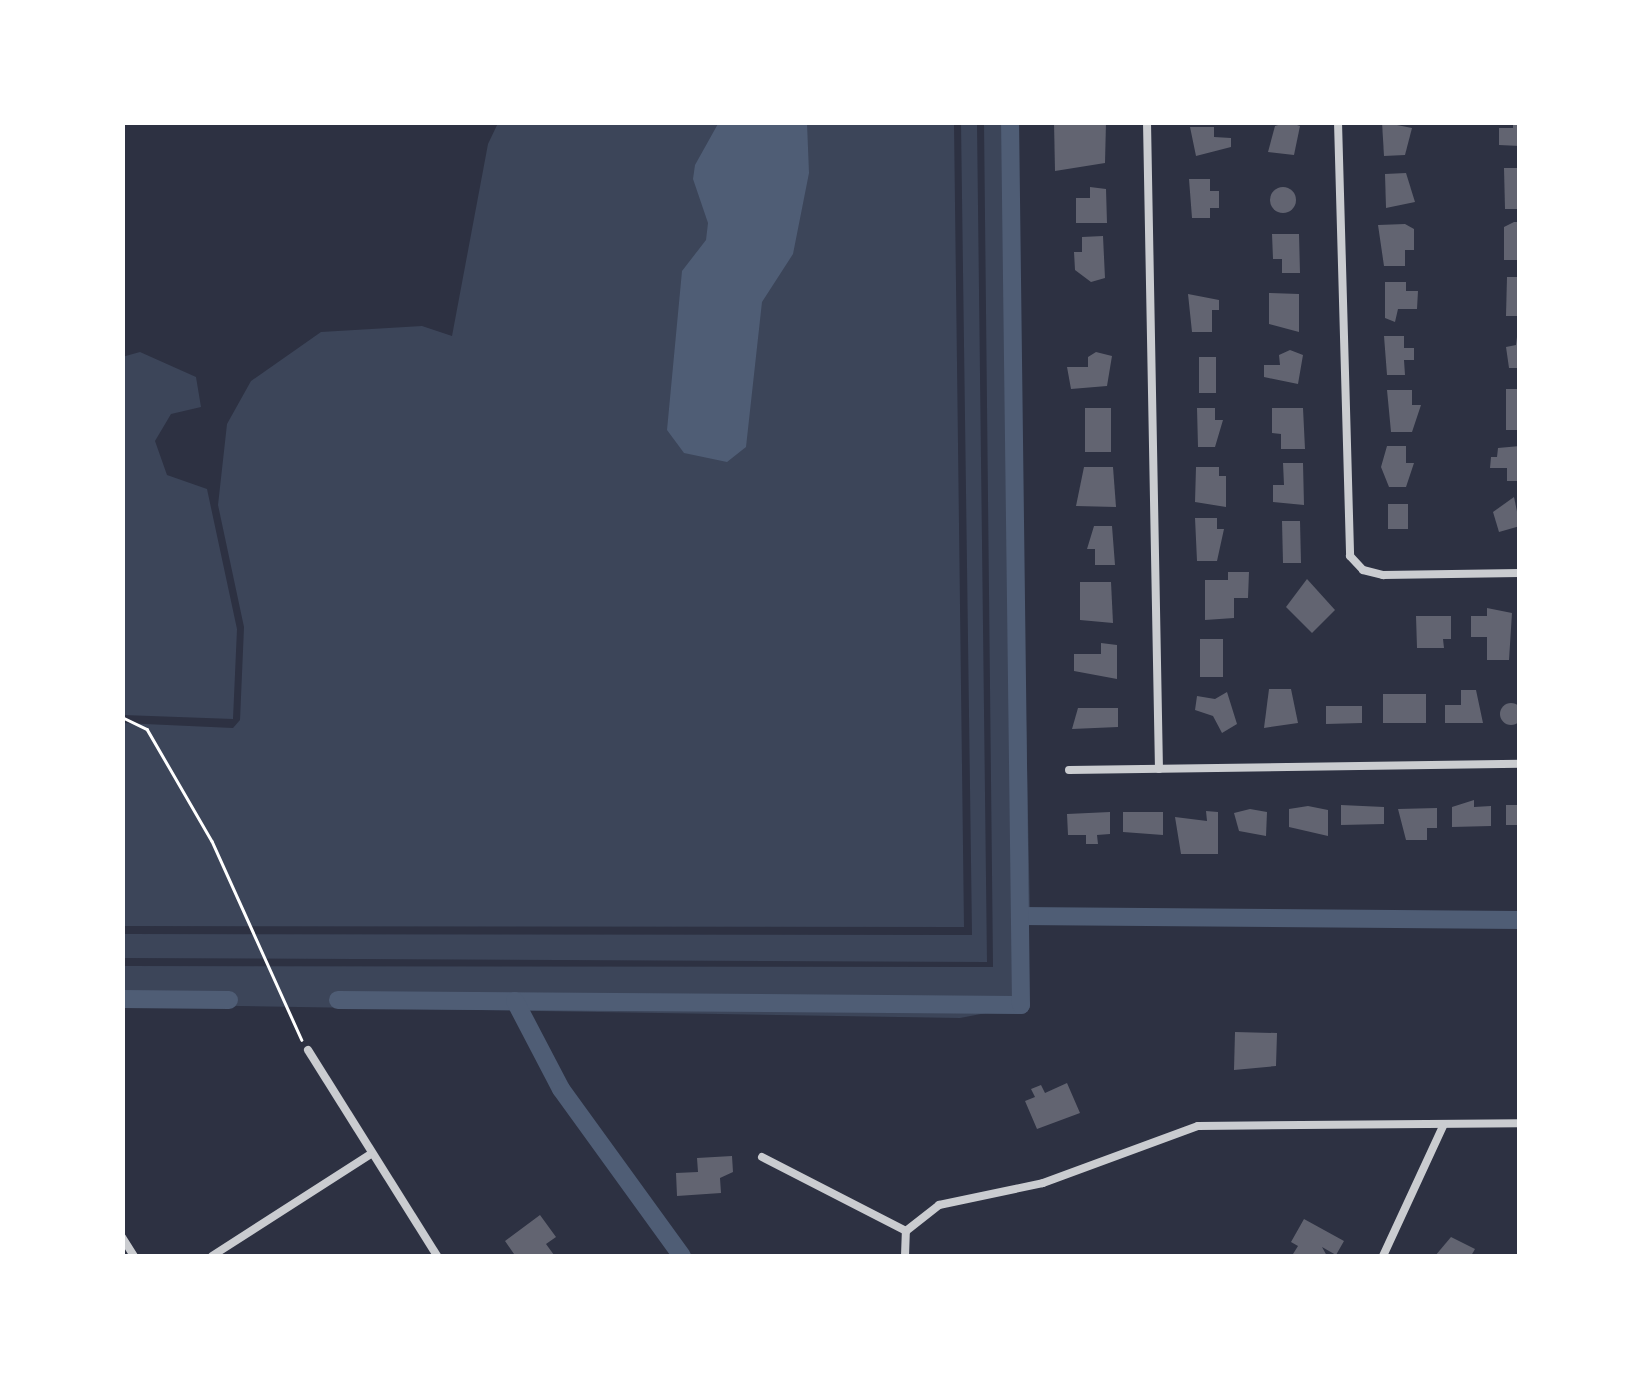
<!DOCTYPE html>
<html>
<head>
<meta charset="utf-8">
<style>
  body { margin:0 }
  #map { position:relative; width:1642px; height:1379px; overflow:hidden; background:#2d3142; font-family:Lato,sans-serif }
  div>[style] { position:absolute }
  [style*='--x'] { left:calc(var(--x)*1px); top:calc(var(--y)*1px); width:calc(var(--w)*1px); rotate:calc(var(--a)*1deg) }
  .green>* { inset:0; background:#3c4559 }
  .water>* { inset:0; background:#4f5d75 }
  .canal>* { height:18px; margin:-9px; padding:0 9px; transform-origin:9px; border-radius:9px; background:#4f5d75 }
  .building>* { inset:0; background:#626471 }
  .round { border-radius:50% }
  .path>* { height:2.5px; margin:-1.25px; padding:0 1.25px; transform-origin:1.25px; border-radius:1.25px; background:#fff }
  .minor>* { height:8px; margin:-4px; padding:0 4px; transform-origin:4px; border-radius:4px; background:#caccd0 }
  span { translate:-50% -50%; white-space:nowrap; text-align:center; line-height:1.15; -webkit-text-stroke:8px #fff; paint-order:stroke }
  .frame { position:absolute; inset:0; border:125px solid #fff; pointer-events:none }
</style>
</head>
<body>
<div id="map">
  <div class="green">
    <i style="clip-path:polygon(498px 123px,954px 123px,964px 927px,123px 926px,123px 723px,233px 728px,240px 720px,244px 627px,218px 505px,227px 424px,251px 381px,321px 332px,422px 326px,452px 336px,488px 144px)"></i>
    <i style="clip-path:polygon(961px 123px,977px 123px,987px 962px,123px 958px,123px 934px,972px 935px)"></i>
    <i style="clip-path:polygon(984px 123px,1014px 123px,1030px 914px,1024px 991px,1012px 1008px,960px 1018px,123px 1004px,123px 966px,993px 967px)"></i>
    <i style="clip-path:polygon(140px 352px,196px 377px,201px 407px,171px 414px,155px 441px,167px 475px,207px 489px,237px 629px,233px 719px,123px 715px,122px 357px)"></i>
  </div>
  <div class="water">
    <i style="clip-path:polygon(719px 122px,807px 123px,809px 173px,793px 254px,762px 302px,746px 447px,727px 462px,684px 453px,667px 430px,682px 271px,706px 240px,708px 223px,693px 179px,695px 165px)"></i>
  </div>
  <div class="canal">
    <i style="--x:1020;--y:916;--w:500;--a:0.46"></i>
    <i style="--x:122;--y:999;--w:107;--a:0.5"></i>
    <i style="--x:338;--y:1000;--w:683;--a:0.42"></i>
    <i style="--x:1021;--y:1005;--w:883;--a:-90.71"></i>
    <i style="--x:515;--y:1001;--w:99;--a:62.4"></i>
    <i style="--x:561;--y:1089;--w:206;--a:54.1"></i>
  </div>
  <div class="building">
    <i style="clip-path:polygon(1054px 122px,1106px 122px,1105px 163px,1055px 171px)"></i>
    <i style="clip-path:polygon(1288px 122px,1300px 126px,1294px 155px,1268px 152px,1275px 126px)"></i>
    <i style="clip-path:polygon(1382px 122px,1412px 128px,1405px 155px,1384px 156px)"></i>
    <i style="clip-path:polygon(1513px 122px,1520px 122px,1520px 146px,1499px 145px,1499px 128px,1513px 128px)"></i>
    <i style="clip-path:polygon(1190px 127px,1214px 127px,1214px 137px,1231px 138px,1231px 147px,1196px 156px)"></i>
    <i style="clip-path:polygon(1504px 168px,1520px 168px,1520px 209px,1505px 209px)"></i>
    <i style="clip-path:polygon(1406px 173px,1415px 202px,1386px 208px,1385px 174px)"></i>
    <i style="clip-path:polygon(1189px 179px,1210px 179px,1210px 191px,1219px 191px,1219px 208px,1210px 208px,1210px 218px,1192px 218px)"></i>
    <i style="clip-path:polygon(1090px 187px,1106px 189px,1107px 223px,1076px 223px,1076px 198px,1090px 198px)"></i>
    <i class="round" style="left:1270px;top:187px;width:26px;height:26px"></i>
    <i style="clip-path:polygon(1514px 222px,1520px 222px,1520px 260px,1504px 260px,1504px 227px)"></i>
    <i style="clip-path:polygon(1405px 224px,1414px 229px,1414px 250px,1405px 250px,1405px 266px,1384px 266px,1378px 225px)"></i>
    <i style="clip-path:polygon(1272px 234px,1299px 234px,1300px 273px,1282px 273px,1282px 259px,1273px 259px)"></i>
    <i style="clip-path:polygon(1103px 236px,1105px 278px,1091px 282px,1075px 270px,1074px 252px,1082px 252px,1082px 237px)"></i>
    <i style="clip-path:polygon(1507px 277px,1520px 277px,1520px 316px,1506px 316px)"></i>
    <i style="clip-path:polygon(1385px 282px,1406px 282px,1406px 291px,1418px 291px,1417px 309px,1398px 309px,1395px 322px,1385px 318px)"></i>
    <i style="clip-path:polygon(1269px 293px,1299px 294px,1299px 332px,1269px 324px)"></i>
    <i style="clip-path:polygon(1188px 294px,1219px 300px,1219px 310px,1212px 310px,1212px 332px,1192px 332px)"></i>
    <i style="clip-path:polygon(1384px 336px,1404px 336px,1404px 348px,1414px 348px,1414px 360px,1404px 360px,1405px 375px,1387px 375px)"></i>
    <i style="clip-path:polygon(1516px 337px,1520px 368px,1509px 368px,1506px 347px,1516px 345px)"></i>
    <i style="clip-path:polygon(1290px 350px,1303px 355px,1298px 384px,1264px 377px,1264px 365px,1280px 365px,1279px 355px)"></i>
    <i style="clip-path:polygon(1096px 352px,1112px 356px,1107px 386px,1071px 389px,1067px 367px,1088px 367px,1088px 357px)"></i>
    <i style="clip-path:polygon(1199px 357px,1216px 357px,1216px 393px,1199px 393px)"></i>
    <i style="clip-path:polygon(1506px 389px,1520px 389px,1520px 430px,1506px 430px)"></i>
    <i style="clip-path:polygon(1387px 390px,1412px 390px,1412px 405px,1421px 405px,1412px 432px,1391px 432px)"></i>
    <i style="clip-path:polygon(1085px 408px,1111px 408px,1111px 452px,1085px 452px)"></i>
    <i style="clip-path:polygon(1197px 408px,1215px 408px,1215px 420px,1223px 420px,1215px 447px,1198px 447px)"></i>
    <i style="clip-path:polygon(1272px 408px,1303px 408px,1305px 449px,1281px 449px,1281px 434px,1272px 433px)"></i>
    <i style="clip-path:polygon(1387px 446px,1406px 446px,1406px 463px,1414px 463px,1406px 487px,1389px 487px,1381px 467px)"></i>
    <i style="clip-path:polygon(1520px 446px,1520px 481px,1507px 481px,1507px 468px,1490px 468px,1491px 457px,1497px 457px,1498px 448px)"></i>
    <i style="clip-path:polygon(1283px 463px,1303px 463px,1304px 505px,1273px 502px,1273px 485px,1284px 485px)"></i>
    <i style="clip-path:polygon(1084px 467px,1113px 467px,1116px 507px,1076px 506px)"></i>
    <i style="clip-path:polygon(1196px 467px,1219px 467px,1219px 476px,1226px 476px,1226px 507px,1195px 502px)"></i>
    <i style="clip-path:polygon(1514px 497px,1520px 526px,1499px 532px,1493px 512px)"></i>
    <i style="clip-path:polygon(1388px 504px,1408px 504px,1408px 529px,1388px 529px)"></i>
    <i style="clip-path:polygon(1195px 518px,1217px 518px,1217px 529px,1224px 529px,1217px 561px,1197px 561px)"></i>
    <i style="clip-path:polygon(1282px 521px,1300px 521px,1301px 563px,1283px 563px)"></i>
    <i style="clip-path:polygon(1094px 526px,1112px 526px,1115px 565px,1095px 565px,1095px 549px,1087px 549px)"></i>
    <i style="clip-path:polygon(1228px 572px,1249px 572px,1248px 598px,1234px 598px,1234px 618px,1205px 620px,1205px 580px,1228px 580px)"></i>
    <i style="clip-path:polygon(1307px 579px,1335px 610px,1312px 633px,1286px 607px)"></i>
    <i style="clip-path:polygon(1080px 582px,1111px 582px,1113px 623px,1080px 620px)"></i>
    <i style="clip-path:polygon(1487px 608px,1512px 613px,1509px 660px,1487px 660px,1487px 637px,1471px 637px,1471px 616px,1487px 616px)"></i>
    <i style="clip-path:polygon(1416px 616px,1451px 616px,1451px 639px,1443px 639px,1444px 648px,1417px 648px)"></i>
    <i style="clip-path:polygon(1200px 639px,1223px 639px,1223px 677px,1200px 677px)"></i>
    <i style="clip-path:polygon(1101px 643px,1117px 645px,1117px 679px,1074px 671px,1074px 654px,1101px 654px)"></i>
    <i style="clip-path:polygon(1269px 689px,1291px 689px,1298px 723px,1264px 728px)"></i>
    <i style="clip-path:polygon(1461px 690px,1476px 690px,1483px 723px,1445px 723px,1445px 705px,1461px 705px)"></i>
    <i style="clip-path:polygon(1227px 692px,1237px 724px,1222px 733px,1213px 716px,1195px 710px,1197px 696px,1215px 699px)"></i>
    <i style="clip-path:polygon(1383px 694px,1426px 694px,1426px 723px,1383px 723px)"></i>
    <i class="round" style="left:1500px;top:703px;width:22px;height:22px"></i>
    <i style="clip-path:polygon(1326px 706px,1362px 706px,1362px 723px,1326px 724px)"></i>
    <i style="clip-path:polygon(1078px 708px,1118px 708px,1118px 727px,1072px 729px)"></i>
    <i style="clip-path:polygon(1474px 800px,1474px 807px,1491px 806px,1491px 826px,1452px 827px,1452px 807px)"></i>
    <i style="clip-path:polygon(1341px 805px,1384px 807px,1384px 824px,1341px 825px)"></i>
    <i style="clip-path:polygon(1506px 805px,1520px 805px,1520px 825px,1506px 825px)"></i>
    <i style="clip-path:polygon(1308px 806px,1328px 810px,1328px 836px,1289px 827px,1289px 809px)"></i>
    <i style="clip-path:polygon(1437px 808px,1437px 828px,1427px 828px,1427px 840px,1406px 840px,1398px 809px)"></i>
    <i style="clip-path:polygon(1250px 809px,1267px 812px,1266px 836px,1239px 831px,1234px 813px)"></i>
    <i style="clip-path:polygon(1206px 811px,1218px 812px,1218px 854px,1181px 854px,1175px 817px,1207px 821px)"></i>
    <i style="clip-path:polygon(1110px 812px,1110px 834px,1097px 835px,1098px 844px,1086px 844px,1086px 835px,1068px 835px,1067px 814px)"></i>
    <i style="clip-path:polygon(1123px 812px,1163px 812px,1163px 835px,1123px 832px)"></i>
    <i style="clip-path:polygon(1235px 1032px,1277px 1033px,1276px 1066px,1234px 1070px)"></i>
    <i style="clip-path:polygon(1067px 1083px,1080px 1113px,1037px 1129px,1025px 1101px,1035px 1097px,1031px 1089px,1041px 1085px,1045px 1093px)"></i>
    <i style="clip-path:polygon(732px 1156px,733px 1172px,720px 1178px,721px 1193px,677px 1196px,676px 1173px,698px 1172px,697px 1158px)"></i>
    <i style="clip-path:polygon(540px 1215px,556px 1237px,546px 1244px,554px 1255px,514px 1254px,505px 1241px)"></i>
    <i style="clip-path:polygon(1304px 1219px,1344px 1241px,1336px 1255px,1322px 1247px,1327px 1256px,1293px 1254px,1298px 1246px,1291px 1242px)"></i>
    <i style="clip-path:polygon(1451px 1237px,1475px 1249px,1471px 1256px,1435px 1256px)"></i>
  </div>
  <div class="path">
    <i style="--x:122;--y:717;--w:28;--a:26"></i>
    <i style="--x:147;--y:729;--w:129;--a:59.9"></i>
    <i style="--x:212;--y:841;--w:218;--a:65.7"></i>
  </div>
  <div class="minor">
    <i style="--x:1147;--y:122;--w:647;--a:88.94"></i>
    <i style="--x:1338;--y:122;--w:434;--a:88.4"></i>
    <i style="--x:1350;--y:556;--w:19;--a:47"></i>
    <i style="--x:1363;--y:570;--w:21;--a:14"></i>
    <i style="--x:1383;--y:575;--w:137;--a:-0.8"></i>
    <i style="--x:1069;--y:770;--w:451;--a:-0.8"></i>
    <i style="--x:308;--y:1050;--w:243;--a:57.9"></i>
    <i style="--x:762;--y:1157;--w:162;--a:27.2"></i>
    <i style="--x:906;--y:1231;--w:42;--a:-38.2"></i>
    <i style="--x:939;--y:1205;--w:106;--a:-11.9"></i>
    <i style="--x:1043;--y:1183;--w:165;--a:-20.2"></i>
    <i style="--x:1198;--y:1126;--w:322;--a:-0.5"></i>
    <i style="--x:122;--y:1237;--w:22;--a:58"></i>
    <i style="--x:212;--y:1256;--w:189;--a:-32.7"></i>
    <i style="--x:905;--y:1256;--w:25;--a:-88"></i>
    <i style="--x:1383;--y:1256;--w:145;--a:-65.2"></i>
  </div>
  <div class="frame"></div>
</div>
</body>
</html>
